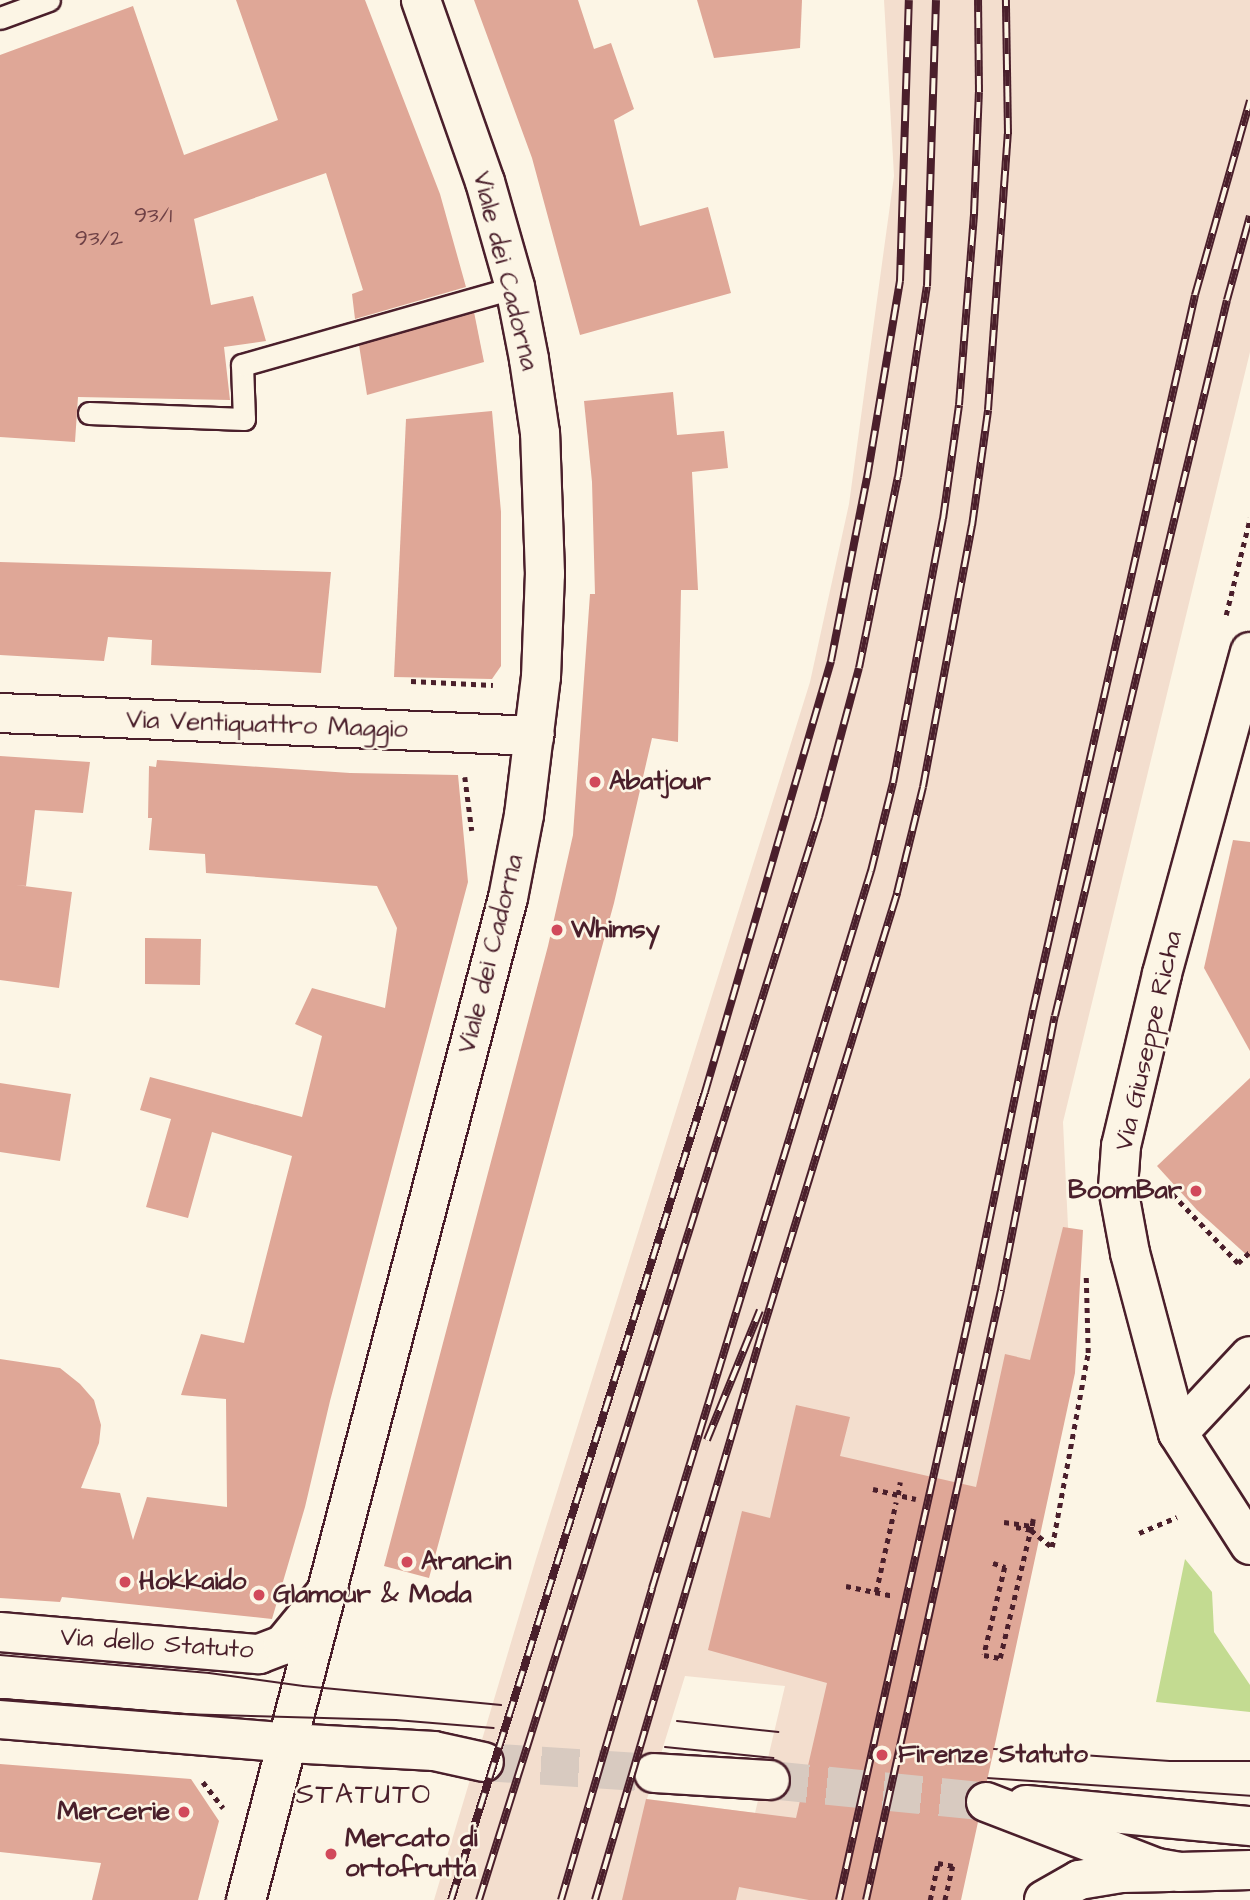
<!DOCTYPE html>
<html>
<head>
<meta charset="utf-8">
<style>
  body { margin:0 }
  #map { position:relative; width:1250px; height:1900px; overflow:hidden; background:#fcf5e5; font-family:"Architects Daughter",sans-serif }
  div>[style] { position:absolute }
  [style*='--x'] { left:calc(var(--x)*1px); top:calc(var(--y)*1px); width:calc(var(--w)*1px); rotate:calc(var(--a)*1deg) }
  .built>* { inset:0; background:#f3dece }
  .green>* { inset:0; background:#c3db91 }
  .building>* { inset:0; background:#dfa797 }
  .secondary-tunnel>* { height:38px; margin-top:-19px; transform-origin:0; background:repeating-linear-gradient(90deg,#d8cac0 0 38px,transparent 0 57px) }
  .path>* { height:4.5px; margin-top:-2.25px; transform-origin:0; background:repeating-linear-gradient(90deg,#4a1f2b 0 5px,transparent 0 10px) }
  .roads { filter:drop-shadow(2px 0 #4a1f2b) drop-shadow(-2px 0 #4a1f2b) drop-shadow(0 2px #4a1f2b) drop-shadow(0 -2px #4a1f2b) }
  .lane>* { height:21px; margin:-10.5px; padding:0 10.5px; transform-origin:10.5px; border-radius:10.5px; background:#fcf5e5 }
  .street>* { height:38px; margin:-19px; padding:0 19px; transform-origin:19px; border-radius:19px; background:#fcf5e5 }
  .secondary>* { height:38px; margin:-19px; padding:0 19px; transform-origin:19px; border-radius:19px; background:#fcf5e5 }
  .tram>* { height:2px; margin:-1px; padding:0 1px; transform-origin:1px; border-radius:1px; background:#4a1f2b }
  .rail>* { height:8px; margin-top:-4px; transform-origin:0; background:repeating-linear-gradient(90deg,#fcf5e5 0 16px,#4a1f2b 0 32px); box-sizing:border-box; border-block:2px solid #4a1f2b }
  .path-bridge>* { height:4.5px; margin-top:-2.25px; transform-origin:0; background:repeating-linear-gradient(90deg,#4a1f2b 0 5px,transparent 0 10px) }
  .dots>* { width:19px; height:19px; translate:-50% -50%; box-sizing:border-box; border:4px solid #fcf5e5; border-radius:50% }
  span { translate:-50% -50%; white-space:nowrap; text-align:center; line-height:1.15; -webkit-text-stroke:5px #fcf5e5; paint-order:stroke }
  .number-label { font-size:23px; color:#6f4146 }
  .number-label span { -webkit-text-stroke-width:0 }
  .street-label { font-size:26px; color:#4a1f2b }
  .poi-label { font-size:26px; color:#4a1f2b; font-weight:700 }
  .left { translate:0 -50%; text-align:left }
  .right { translate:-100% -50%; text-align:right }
  .neighbourhood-label { font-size:28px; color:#4a1f2b; letter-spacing:2px }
</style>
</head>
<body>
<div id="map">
  <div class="built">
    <i style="clip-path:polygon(evenodd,884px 0,1250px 0,1250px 352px,1063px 1122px,1070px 1268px,1070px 1347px,960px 1900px,434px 1900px,536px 1559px,810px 682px,849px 504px,894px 176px,884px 0,685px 1676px,785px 1686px,755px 1813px,647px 1799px,685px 1676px)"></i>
  </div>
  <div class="green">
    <i style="clip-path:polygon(1185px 1559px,1212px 1592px,1214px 1632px,1250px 1685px,1250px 1712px,1156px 1702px)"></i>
  </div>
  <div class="building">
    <i style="clip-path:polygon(236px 0,365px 0,440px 194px,466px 287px,355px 319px,352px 294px,363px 290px,326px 173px,194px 219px,211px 305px,253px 296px,266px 341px,224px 347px,230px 400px,78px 397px,75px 442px,0 437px,0 55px,133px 6px,184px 155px,278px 120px)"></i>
    <i style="clip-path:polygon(474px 0,578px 0,594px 49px,611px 43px,634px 109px,614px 120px,640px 226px,708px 207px,731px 293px,580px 335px,532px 158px)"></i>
    <i style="clip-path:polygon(697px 0,802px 0,800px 48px,714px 58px)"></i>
    <i style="clip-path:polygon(474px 312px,484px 362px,367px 395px,359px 345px)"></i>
    <i style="clip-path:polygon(673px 392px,677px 435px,724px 431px,728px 468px,692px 472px,698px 590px,681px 590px,678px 742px,652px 738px,614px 903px,429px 1578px,384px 1566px,548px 946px,573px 835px,590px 594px,595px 594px,592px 482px,584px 401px)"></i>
    <i style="clip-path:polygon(492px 411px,501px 512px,501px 666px,492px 679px,394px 677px,406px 419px)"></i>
    <i style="clip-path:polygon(0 562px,331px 572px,321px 673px,151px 665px,152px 640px,108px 637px,104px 661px,0 655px)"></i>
    <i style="clip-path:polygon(0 756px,90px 762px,83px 813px,35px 810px,26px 886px,16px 885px,72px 892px,59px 988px,0 980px)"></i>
    <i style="clip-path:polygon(157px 760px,350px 773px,458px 775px,468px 882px,330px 1401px,305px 1507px,272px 1619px,62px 1597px,60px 1602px,0 1598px,0 1359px,60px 1368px,80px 1384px,94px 1400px,101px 1425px,99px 1443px,81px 1488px,120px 1493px,133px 1540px,147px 1497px,227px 1507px,226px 1399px,181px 1395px,201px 1334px,244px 1343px,292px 1156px,212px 1132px,188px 1218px,146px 1207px,171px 1119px,140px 1110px,150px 1077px,302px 1117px,322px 1036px,295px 1024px,312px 988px,385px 1008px,397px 928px,377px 886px,206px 873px,205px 854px,149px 850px,152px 818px,148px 818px,149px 766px,156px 767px)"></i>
    <i style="clip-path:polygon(1233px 840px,1250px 842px,1250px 1051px,1204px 968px)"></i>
    <i style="clip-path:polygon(145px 938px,201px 939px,200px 985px,145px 984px)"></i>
    <i style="clip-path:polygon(1250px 1078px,1250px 1258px,1197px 1210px,1157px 1166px)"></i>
    <i style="clip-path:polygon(0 1083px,71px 1094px,60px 1161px,0 1152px)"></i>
    <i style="clip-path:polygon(1063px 1227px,1083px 1230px,1075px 1373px,987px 1781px,973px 1785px,965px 1795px,964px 1805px,969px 1815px,978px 1822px,961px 1900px,809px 1900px,739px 1887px,736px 1900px,622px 1900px,646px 1799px,796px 1818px,827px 1683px,708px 1650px,742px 1511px,770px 1518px,796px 1405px,850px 1417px,840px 1456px,976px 1487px,1005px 1354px,1030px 1360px)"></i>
    <i style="clip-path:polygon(0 1764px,191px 1779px,219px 1821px,198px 1900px,92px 1900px,101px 1863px,0 1852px)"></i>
  </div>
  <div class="secondary-tunnel">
    <i style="--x:484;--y:1762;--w:170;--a:3.7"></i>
    <i style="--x:770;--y:1780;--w:210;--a:5.7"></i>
  </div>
  <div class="path">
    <i style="--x:1226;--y:615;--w:100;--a:-76.1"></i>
    <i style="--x:411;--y:681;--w:82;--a:2.8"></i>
    <i style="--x:465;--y:777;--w:54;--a:82.6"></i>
    <i style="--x:1166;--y:1187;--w:105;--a:46.5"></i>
    <i style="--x:1238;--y:1263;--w:16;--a:-43"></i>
    <i style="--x:873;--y:1489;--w:44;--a:13.1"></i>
    <i style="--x:898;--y:1495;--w:13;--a:-81"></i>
    <i style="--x:1016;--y:1527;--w:15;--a:11"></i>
    <i style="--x:1031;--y:1530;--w:27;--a:39"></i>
    <i style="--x:1052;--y:1547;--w:197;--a:-79.5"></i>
    <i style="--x:1088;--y:1353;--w:79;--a:-91.5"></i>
    <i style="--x:1139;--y:1533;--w:41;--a:-22.8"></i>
    <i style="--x:993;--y:1563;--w:13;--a:18"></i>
    <i style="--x:1005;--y:1567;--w:90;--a:103.4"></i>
    <i style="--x:984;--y:1655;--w:16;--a:11"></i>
    <i style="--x:1000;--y:1658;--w:143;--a:-76.6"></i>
    <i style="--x:846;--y:1586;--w:49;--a:11.8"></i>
    <i style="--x:876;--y:1592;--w:92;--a:-77.5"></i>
    <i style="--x:203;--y:1782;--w:33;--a:52"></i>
    <i style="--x:930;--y:1900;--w:38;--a:-78"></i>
    <i style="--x:938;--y:1863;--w:15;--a:11"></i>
    <i style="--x:953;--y:1866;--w:35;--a:103"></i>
  </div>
  <div class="roads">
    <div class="lane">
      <i style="--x:0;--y:18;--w:52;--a:-20.2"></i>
      <i style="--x:89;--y:413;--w:155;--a:2.2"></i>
      <i style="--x:244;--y:419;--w:54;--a:-92.1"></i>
      <i style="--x:242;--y:365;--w:284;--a:-15.9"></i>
    </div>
    <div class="street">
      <i style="--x:1250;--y:652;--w:334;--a:105.3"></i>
      <i style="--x:1162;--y:974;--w:177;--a:103.4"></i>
      <i style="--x:1121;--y:1146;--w:42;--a:94.1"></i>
      <i style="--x:1118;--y:1188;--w:66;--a:79.5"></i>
      <i style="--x:1130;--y:1253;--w:186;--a:75.1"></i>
      <i style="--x:1178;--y:1433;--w:133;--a:57.3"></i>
      <i style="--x:0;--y:713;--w:535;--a:2.46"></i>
      <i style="--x:1178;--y:1433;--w:105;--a:-46.9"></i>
      <i style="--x:246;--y:1900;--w:1036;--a:-75.35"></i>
      <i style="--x:508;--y:898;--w:85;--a:-79.1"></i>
      <i style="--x:524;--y:815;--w:139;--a:-83"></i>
      <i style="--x:541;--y:677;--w:103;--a:-87.8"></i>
      <i style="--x:545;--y:574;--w:141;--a:-92"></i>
      <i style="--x:540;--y:433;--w:75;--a:-98.5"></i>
      <i style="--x:529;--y:359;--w:73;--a:-101"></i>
      <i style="--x:515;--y:287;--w:109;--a:-105.9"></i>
      <i style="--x:485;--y:182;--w:193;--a:-109.4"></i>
      <i style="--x:1044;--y:1900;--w:40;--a:-29.7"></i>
      <i style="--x:1079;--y:1880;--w:43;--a:-9.5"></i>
      <i style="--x:1121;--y:1873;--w:48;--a:-1.2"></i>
    </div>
    <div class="secondary">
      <i style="--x:0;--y:1632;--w:260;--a:4.9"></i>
      <i style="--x:259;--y:1654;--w:26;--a:-21"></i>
      <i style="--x:283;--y:1645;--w:72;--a:-50.6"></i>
      <i style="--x:0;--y:1719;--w:290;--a:4.7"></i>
      <i style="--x:289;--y:1743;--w:145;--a:3.2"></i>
      <i style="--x:434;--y:1751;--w:51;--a:12.4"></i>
      <i style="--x:654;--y:1773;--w:116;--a:3.5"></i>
      <i style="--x:986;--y:1802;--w:183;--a:21.1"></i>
      <i style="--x:1157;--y:1868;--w:22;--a:10"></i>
      <i style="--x:1179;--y:1872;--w:71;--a:-1.6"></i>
      <i style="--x:1026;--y:1805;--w:225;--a:5.4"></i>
    </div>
  </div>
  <div class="tram">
    <i style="--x:0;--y:1655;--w:210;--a:4.9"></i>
    <i style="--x:209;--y:1673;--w:95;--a:7.9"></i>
    <i style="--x:303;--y:1686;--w:199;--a:5.5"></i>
    <i style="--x:0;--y:1700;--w:180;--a:4.5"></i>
    <i style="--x:179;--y:1714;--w:217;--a:1.6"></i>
    <i style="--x:396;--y:1720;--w:98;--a:4.7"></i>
    <i style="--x:677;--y:1721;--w:102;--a:6.2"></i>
    <i style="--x:665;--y:1747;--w:109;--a:5.8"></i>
    <i style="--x:994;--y:1749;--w:176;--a:3.9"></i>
    <i style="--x:1170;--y:1761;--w:80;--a:0"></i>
    <i style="--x:988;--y:1778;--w:263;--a:3.9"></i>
  </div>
  <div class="rail">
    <i style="--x:707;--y:1440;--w:140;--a:-67.8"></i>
    <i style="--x:451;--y:1900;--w:847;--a:-72.55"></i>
    <i style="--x:705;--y:1092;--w:449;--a:-73.7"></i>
    <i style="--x:831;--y:661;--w:187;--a:-78.9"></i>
    <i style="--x:867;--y:478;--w:200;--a:-80.5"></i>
    <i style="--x:900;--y:281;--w:281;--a:-88.2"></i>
    <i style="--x:479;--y:1900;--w:1135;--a:-72.57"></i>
    <i style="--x:819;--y:817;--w:154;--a:-75"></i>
    <i style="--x:859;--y:668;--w:195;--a:-78.5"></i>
    <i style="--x:898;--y:477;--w:193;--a:-81.4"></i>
    <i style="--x:927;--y:286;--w:286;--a:-88.2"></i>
    <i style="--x:561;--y:1900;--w:325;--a:-73.7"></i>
    <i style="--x:652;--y:1588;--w:750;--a:-73.02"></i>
    <i style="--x:871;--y:871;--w:91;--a:-76"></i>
    <i style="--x:893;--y:783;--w:269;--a:-79.3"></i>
    <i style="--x:943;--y:519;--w:115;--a:-82"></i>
    <i style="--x:959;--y:405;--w:192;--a:-85.5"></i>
    <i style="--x:974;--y:214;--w:122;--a:-87.7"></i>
    <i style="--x:979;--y:92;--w:92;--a:-90.6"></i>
    <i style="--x:595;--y:1900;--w:585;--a:-73.61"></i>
    <i style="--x:760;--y:1339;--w:467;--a:-72.9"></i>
    <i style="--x:897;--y:893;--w:109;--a:-76.2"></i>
    <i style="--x:923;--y:787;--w:266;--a:-79.4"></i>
    <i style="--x:972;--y:526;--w:117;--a:-82.1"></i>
    <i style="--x:988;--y:410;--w:277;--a:-85.9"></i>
    <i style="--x:1008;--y:134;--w:134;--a:-90.9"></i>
    <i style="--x:839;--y:1900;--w:630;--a:-77.44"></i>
    <i style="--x:976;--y:1285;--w:281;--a:-78.3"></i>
    <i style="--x:1033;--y:1010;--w:733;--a:-77.23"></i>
    <i style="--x:1195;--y:295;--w:202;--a:-74.2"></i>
    <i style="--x:866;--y:1900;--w:625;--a:-77.52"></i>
    <i style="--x:1001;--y:1290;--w:279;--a:-78.9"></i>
    <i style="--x:1055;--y:1016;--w:736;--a:-76.49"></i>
    <i style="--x:1227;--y:300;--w:87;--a:-74.7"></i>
  </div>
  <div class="path-bridge">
    <i style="--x:1004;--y:1522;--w:28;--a:8"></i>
    <i style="--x:1032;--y:1526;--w:7;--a:-82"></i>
  </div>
  <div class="dots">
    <i style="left:595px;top:782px;background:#d1495b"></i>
    <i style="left:557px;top:930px;background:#d1495b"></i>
    <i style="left:1196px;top:1191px;background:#d1495b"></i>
    <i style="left:407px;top:1562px;background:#d1495b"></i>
    <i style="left:125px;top:1582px;background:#d1495b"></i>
    <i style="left:259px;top:1595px;background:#d1495b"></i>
    <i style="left:882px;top:1755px;background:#d1495b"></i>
    <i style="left:184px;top:1812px;background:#d1495b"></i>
    <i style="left:331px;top:1854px;background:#d1495b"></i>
  </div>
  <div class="number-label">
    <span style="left:153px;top:215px">93/1</span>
    <span style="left:99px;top:238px">93/2</span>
  </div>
  <div class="street-label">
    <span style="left:505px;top:271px;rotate:76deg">Viale dei Cadorna</span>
    <span style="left:267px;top:725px;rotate:2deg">Via Ventiquattro Maggio</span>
    <span style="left:491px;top:954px;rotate:-76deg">Viale dei Cadorna</span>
    <span style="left:1149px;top:1041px;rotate:-77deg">Via Giuseppe Richa</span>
    <span style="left:157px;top:1644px;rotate:4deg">Via dello Statuto</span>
  </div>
  <div class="poi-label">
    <span class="left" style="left:609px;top:782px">Abatjour</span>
    <span class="left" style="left:571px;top:930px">Whimsy</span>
    <span class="right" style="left:1182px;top:1191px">BoomBar</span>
    <span class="left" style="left:421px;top:1562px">Arancin</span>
    <span class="left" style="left:139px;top:1582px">Hokkaido</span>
    <span class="left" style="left:273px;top:1595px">Glamour &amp; Moda</span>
    <span class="left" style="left:898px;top:1755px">Firenze Statuto</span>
    <span class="right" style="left:170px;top:1812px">Mercerie</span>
    <span class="left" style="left:345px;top:1854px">Mercato di<br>ortofrutta</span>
  </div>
  <div class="neighbourhood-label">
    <span style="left:364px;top:1795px">STATUTO</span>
  </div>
</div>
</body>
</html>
